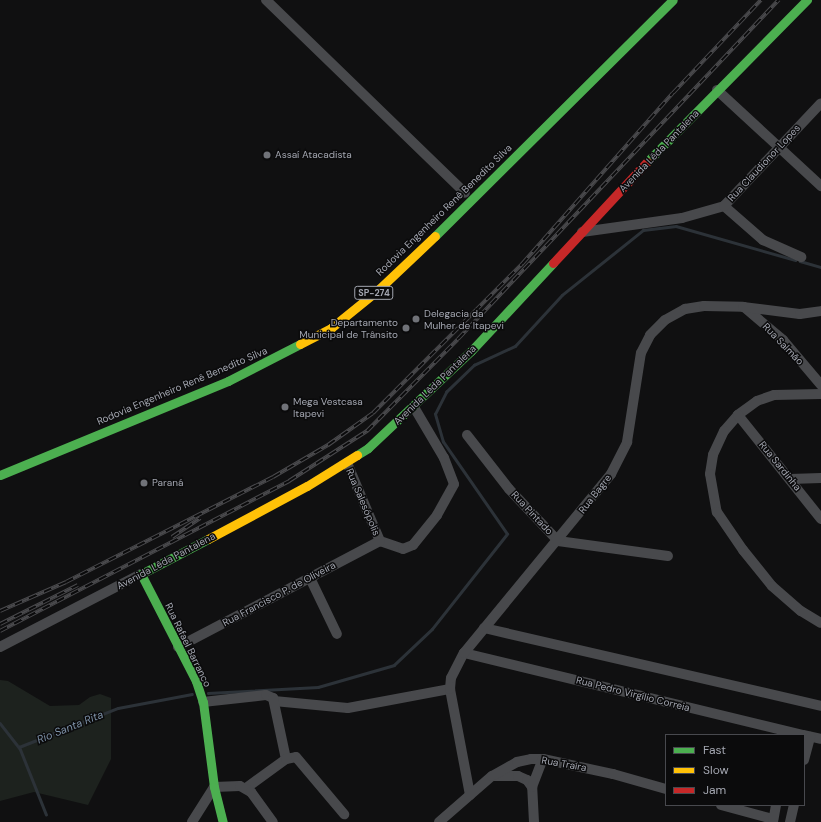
<!DOCTYPE html>
<html>
<head>
<meta charset="utf-8">
<style>
  body { margin:0 }
  #map { position:relative; width:821px; height:822px; overflow:hidden; background:#101011; font-family:"DM Sans",sans-serif }
  div>[style] { position:absolute }
  [style*='--x'] { left:calc(var(--x)*1px); top:calc(var(--y)*1px); width:calc(var(--w)*1px); rotate:calc(var(--a)*1deg) }
  .green>* { inset:0; background:#1d221e }
  .stream>* { height:2.5px; margin:-1.25px; padding:0 1.25px; transform-origin:1.25px; border-radius:1.25px; background:#2c3238 }
  .street>* { height:10px; margin:-5px; padding:0 5px; transform-origin:5px; border-radius:5px; background:#48494c }
  .fast>* { height:9px; margin:-4.5px; padding:0 4.5px; transform-origin:4.5px; border-radius:4.5px; background:#4caf50 }
  .slow>* { height:9px; margin:-4.5px; padding:0 4.5px; transform-origin:4.5px; border-radius:4.5px; background:#ffc107 }
  .jam>* { height:9px; margin:-4.5px; padding:0 4.5px; transform-origin:4.5px; border-radius:4.5px; background:#c62828 }
  .rail>* { height:4px; margin-top:-2px; transform-origin:0; background:repeating-linear-gradient(90deg,#0b0b0c 0 8px,#4a4a4d 0 16px); box-sizing:border-box; border-block:1px solid #4a4a4d }
  .dots>* { width:11px; height:11px; translate:-50% -50%; box-sizing:border-box; border:2px solid #0b0b0c; border-radius:50% }
  span { translate:-50% -50%; white-space:nowrap; text-align:center; line-height:1.15; -webkit-text-stroke:3px #0b0b0c; paint-order:stroke }
  .shield-label span { padding:1px 3px; background:#0b0b0c; border:1px solid; border-radius:3px; -webkit-text-stroke-width:0 }
  .shield-label { font-size:9px; color:#a3a6b0; font-weight:700 }
  .street-label { font-size:10px; color:#a3a6b0 }
  .poi-label { font-size:10px; color:#a3a6b0 }
  .left { translate:0 -50%; text-align:left }
  .right { translate:-100% -50%; text-align:right }
  .water-label { font-size:11px; color:#7d91a7; font-style:italic }
  .legend { position:absolute; left:665px; top:734px; width:140px; height:72px; box-sizing:border-box; background:#0b0b0c; border:1px solid #48494e; margin:0; padding:5px 7px; list-style:none; font-size:12px; color:#a3a6b0 }
  .legend li { display:flex; align-items:center; gap:8px; height:20px }
  .legend b { width:20px; border:1px solid #48494e }
</style>
</head>
<body>
<div id="map">
  <div class="green">
    <i style="clip-path:polygon(0 680px,8px 681px,50px 706px,79px 705px,90px 697px,100px 694px,111px 698px,111px 759px,88px 805px,34px 792px,0 801px)"></i>
  </div>
  <div class="stream">
    <i style="--x:800;--y:261;--w:22;--a:16"></i>
    <i style="--x:208;--y:693;--w:110;--a:-3.1"></i>
    <i style="--x:318;--y:687;--w:79;--a:-16.1"></i>
    <i style="--x:394;--y:665;--w:52;--a:-43.5"></i>
    <i style="--x:432;--y:629;--w:121;--a:-51.7"></i>
    <i style="--x:507;--y:534;--w:112;--a:-124.8"></i>
    <i style="--x:443;--y:442;--w:29;--a:-106"></i>
    <i style="--x:435;--y:414;--w:25;--a:-63"></i>
    <i style="--x:446;--y:392;--w:39;--a:-44"></i>
    <i style="--x:474;--y:365;--w:45;--a:-24.9"></i>
    <i style="--x:515;--y:346;--w:69;--a:-47.3"></i>
    <i style="--x:562;--y:295;--w:104;--a:-38.7"></i>
    <i style="--x:643;--y:230;--w:33;--a:-7"></i>
    <i style="--x:676;--y:226;--w:124;--a:15.9"></i>
    <i style="--x:0;--y:723;--w:31;--a:52"></i>
    <i style="--x:46;--y:815;--w:73;--a:-111.7"></i>
    <i style="--x:19;--y:747;--w:106;--a:-21.5"></i>
    <i style="--x:118;--y:708;--w:75;--a:-10.7"></i>
  </div>
  <div class="street">
    <i style="--x:266;--y:0;--w:277;--a:44.1"></i>
    <i style="--x:717;--y:90;--w:142;--a:42.7"></i>
    <i style="--x:724;--y:206;--w:52;--a:41.1"></i>
    <i style="--x:763;--y:240;--w:42;--a:24.1"></i>
    <i style="--x:582;--y:232;--w:101;--a:-8"></i>
    <i style="--x:682;--y:218;--w:44;--a:-15.9"></i>
    <i style="--x:724;--y:206;--w:141;--a:-46.7"></i>
    <i style="--x:744;--y:307;--w:51;--a:40.2"></i>
    <i style="--x:783;--y:340;--w:59;--a:49.8"></i>
    <i style="--x:821;--y:394;--w:47;--a:178.8"></i>
    <i style="--x:774;--y:395;--w:18;--a:161"></i>
    <i style="--x:757;--y:401;--w:24;--a:144"></i>
    <i style="--x:738;--y:415;--w:21;--a:131"></i>
    <i style="--x:724;--y:431;--w:26;--a:115"></i>
    <i style="--x:713;--y:455;--w:19;--a:99"></i>
    <i style="--x:710;--y:474;--w:39;--a:80"></i>
    <i style="--x:717;--y:512;--w:46;--a:55.6"></i>
    <i style="--x:743;--y:550;--w:46;--a:51.1"></i>
    <i style="--x:772;--y:586;--w:38;--a:41"></i>
    <i style="--x:801;--y:611;--w:23;--a:31"></i>
    <i style="--x:738;--y:415;--w:133;--a:51.4"></i>
    <i style="--x:467;--y:435;--w:68;--a:52.1"></i>
    <i style="--x:509;--y:489;--w:71;--a:46.7"></i>
    <i style="--x:558;--y:541;--w:111;--a:7.8"></i>
    <i style="--x:347;--y:463;--w:85;--a:67.1"></i>
    <i style="--x:790;--y:479;--w:31;--a:-2"></i>
    <i style="--x:380;--y:541;--w:24;--a:19"></i>
    <i style="--x:403;--y:549;--w:11;--a:-22"></i>
    <i style="--x:413;--y:545;--w:38;--a:-51"></i>
    <i style="--x:437;--y:515;--w:35;--a:-61"></i>
    <i style="--x:454;--y:484;--w:28;--a:-111"></i>
    <i style="--x:444;--y:458;--w:59;--a:-120.5"></i>
    <i style="--x:310;--y:578;--w:62;--a:64.3"></i>
    <i style="--x:484;--y:628;--w:346;--a:13"></i>
    <i style="--x:0;--y:647;--w:159;--a:-27.4"></i>
    <i style="--x:178;--y:647;--w:228;--a:-27.7"></i>
    <i style="--x:464;--y:653;--w:348;--a:13.6"></i>
    <i style="--x:274;--y:701;--w:74;--a:5.4"></i>
    <i style="--x:348;--y:708;--w:104;--a:-10.6"></i>
    <i style="--x:203;--y:702;--w:63;--a:-6.3"></i>
    <i style="--x:266;--y:695;--w:8;--a:23"></i>
    <i style="--x:273;--y:698;--w:62;--a:78"></i>
    <i style="--x:804;--y:735;--w:17;--a:13"></i>
    <i style="--x:804;--y:760;--w:24;--a:-75"></i>
    <i style="--x:493;--y:776;--w:25;--a:0"></i>
    <i style="--x:518;--y:776;--w:10;--a:24"></i>
    <i style="--x:527;--y:780;--w:9;--a:54"></i>
    <i style="--x:246;--y:788;--w:49;--a:-35.9"></i>
    <i style="--x:286;--y:759;--w:10;--a:-11"></i>
    <i style="--x:296;--y:757;--w:75;--a:49.9"></i>
    <i style="--x:470;--y:795;--w:108;--a:-100.7"></i>
    <i style="--x:450;--y:689;--w:11;--a:-85"></i>
    <i style="--x:451;--y:678;--w:28;--a:-63"></i>
    <i style="--x:464;--y:653;--w:232;--a:-50.6"></i>
    <i style="--x:611;--y:474;--w:36;--a:-63"></i>
    <i style="--x:627;--y:442;--w:90;--a:-81.1"></i>
    <i style="--x:641;--y:353;--w:20;--a:-63"></i>
    <i style="--x:650;--y:335;--w:21;--a:-45"></i>
    <i style="--x:665;--y:320;--w:23;--a:-29"></i>
    <i style="--x:685;--y:309;--w:19;--a:-9"></i>
    <i style="--x:704;--y:306;--w:39;--a:1"></i>
    <i style="--x:743;--y:307;--w:57;--a:7"></i>
    <i style="--x:800;--y:314;--w:21;--a:-8"></i>
    <i style="--x:721;--y:805;--w:54;--a:15.1"></i>
    <i style="--x:192;--y:822;--w:41;--a:-57.8"></i>
    <i style="--x:214;--y:787;--w:26;--a:-2"></i>
    <i style="--x:240;--y:786;--w:13;--a:29"></i>
    <i style="--x:251;--y:792;--w:37;--a:54"></i>
    <i style="--x:439;--y:822;--w:70;--a:-41"></i>
    <i style="--x:492;--y:776;--w:29;--a:-29"></i>
    <i style="--x:517;--y:762;--w:14;--a:-12"></i>
    <i style="--x:531;--y:759;--w:12;--a:0"></i>
    <i style="--x:543;--y:759;--w:72;--a:12.1"></i>
    <i style="--x:613;--y:774;--w:55;--a:15.8"></i>
    <i style="--x:534;--y:822;--w:35;--a:-93"></i>
    <i style="--x:532;--y:787;--w:30;--a:-69"></i>
    <i style="--x:773;--y:822;--w:17;--a:-80"></i>
    <i style="--x:790;--y:822;--w:17;--a:-77"></i>
  </div>
  <div class="fast">
    <i style="--x:647;--y:162;--w:228;--a:-45.4"></i>
    <i style="--x:435;--y:236;--w:335;--a:-44.8"></i>
    <i style="--x:357;--y:455;--w:13;--a:-32"></i>
    <i style="--x:368;--y:448;--w:141;--a:-43.3"></i>
    <i style="--x:471;--y:351;--w:120;--a:-47"></i>
    <i style="--x:0;--y:475;--w:247;--a:-22.4"></i>
    <i style="--x:228;--y:381;--w:81;--a:-27.2"></i>
    <i style="--x:208;--y:539;--w:76;--a:152.4"></i>
    <i style="--x:141;--y:574;--w:120;--a:62.8"></i>
    <i style="--x:196;--y:681;--w:22;--a:72"></i>
    <i style="--x:203;--y:702;--w:86;--a:82.6"></i>
    <i style="--x:214;--y:787;--w:36;--a:76"></i>
  </div>
  <div class="slow">
    <i style="--x:300;--y:344;--w:35;--a:-27"></i>
    <i style="--x:331;--y:328;--w:62;--a:-39.1"></i>
    <i style="--x:379;--y:289;--w:77;--a:-43.4"></i>
    <i style="--x:208;--y:539;--w:112;--a:-28.2"></i>
    <i style="--x:307;--y:486;--w:59;--a:-31.8"></i>
  </div>
  <div class="jam">
    <i style="--x:553;--y:263;--w:138;--a:-47.1"></i>
  </div>
  <div class="rail">
    <i style="--x:172;--y:537;--w:34;--a:-34"></i>
    <i style="--x:0;--y:611;--w:72;--a:-23.7"></i>
    <i style="--x:66;--y:582;--w:232;--a:-26.9"></i>
    <i style="--x:273;--y:477;--w:64;--a:-30.2"></i>
    <i style="--x:328;--y:445;--w:55;--a:-35.4"></i>
    <i style="--x:373;--y:413;--w:211;--a:-45"></i>
    <i style="--x:522;--y:264;--w:228;--a:-48.6"></i>
    <i style="--x:673;--y:93;--w:128;--a:-46.6"></i>
    <i style="--x:0;--y:624;--w:87;--a:-26.6"></i>
    <i style="--x:0;--y:631;--w:326;--a:-27.4"></i>
    <i style="--x:289;--y:481;--w:93;--a:-32.7"></i>
    <i style="--x:367;--y:431;--w:129;--a:-45.3"></i>
    <i style="--x:458;--y:339;--w:467;--a:-46.6"></i>
  </div>
  <div class="dots">
    <i style="left:267px;top:155px;background:#707278"></i>
    <i style="left:416px;top:319px;background:#707278"></i>
    <i style="left:406px;top:328px;background:#707278"></i>
    <i style="left:285px;top:407px;background:#707278"></i>
    <i style="left:144px;top:483px;background:#707278"></i>
  </div>
  <div class="shield-label">
    <span style="left:374px;top:293px">SP-274</span>
  </div>
  <div class="street-label">
    <span style="left:659px;top:151px;rotate:-46deg">Avenida Lêda Pantalena</span>
    <span style="left:764px;top:163px;rotate:-47deg">Rua Claudionor Lopes</span>
    <span style="left:444px;top:210px;rotate:-44deg">Rodovia Engenheiro Renê Benedito Silva</span>
    <span style="left:783px;top:344px;rotate:46deg">Rua Salmão</span>
    <span style="left:435px;top:385px;rotate:-44deg">Avenida Lêda Pantalena</span>
    <span style="left:182px;top:386px;rotate:-23deg">Rodovia Engenheiro Renê Benedito Silva</span>
    <span style="left:780px;top:466px;rotate:51deg">Rua Sardinha</span>
    <span style="left:595px;top:494px;rotate:-52deg">Rua Bagre</span>
    <span style="left:363px;top:502px;rotate:67deg">Rua Salesópolis</span>
    <span style="left:532px;top:513px;rotate:47deg">Rua Pintado</span>
    <span style="left:166px;top:561px;rotate:-28deg">Avenida Lêda Pantalena</span>
    <span style="left:279px;top:594px;rotate:-28deg">Rua Francisco P. de Oliveira</span>
    <span style="left:188px;top:645px;rotate:64deg">Rua Rafael Barranco</span>
    <span style="left:633px;top:694px;rotate:14deg">Rua Pedro Virgílio Correia</span>
    <span style="left:564px;top:764px;rotate:10deg">Rua Traíra</span>
  </div>
  <div class="poi-label">
    <span class="left" style="left:275px;top:155px">Assaí Atacadista</span>
    <span class="left" style="left:424px;top:319px">Delegacia da<br>Mulher de Itapevi</span>
    <span class="right" style="left:398px;top:328px">Departamento<br>Municipal de Trânsito</span>
    <span class="left" style="left:293px;top:407px">Mega Vestcasa<br>Itapevi</span>
    <span class="left" style="left:152px;top:483px">Paraná</span>
  </div>
  <div class="water-label">
    <span style="left:70px;top:727px;rotate:-22deg">Rio Santa Rita</span>
  </div>
  <ul class="legend">
  <li><b style="height:5px;background:#4caf50"></b>Fast</li>
  <li><b style="height:5px;background:#ffc107"></b>Slow</li>
  <li><b style="height:5px;background:#c62828"></b>Jam</li>
  </ul>
</div>
</body>
</html>
